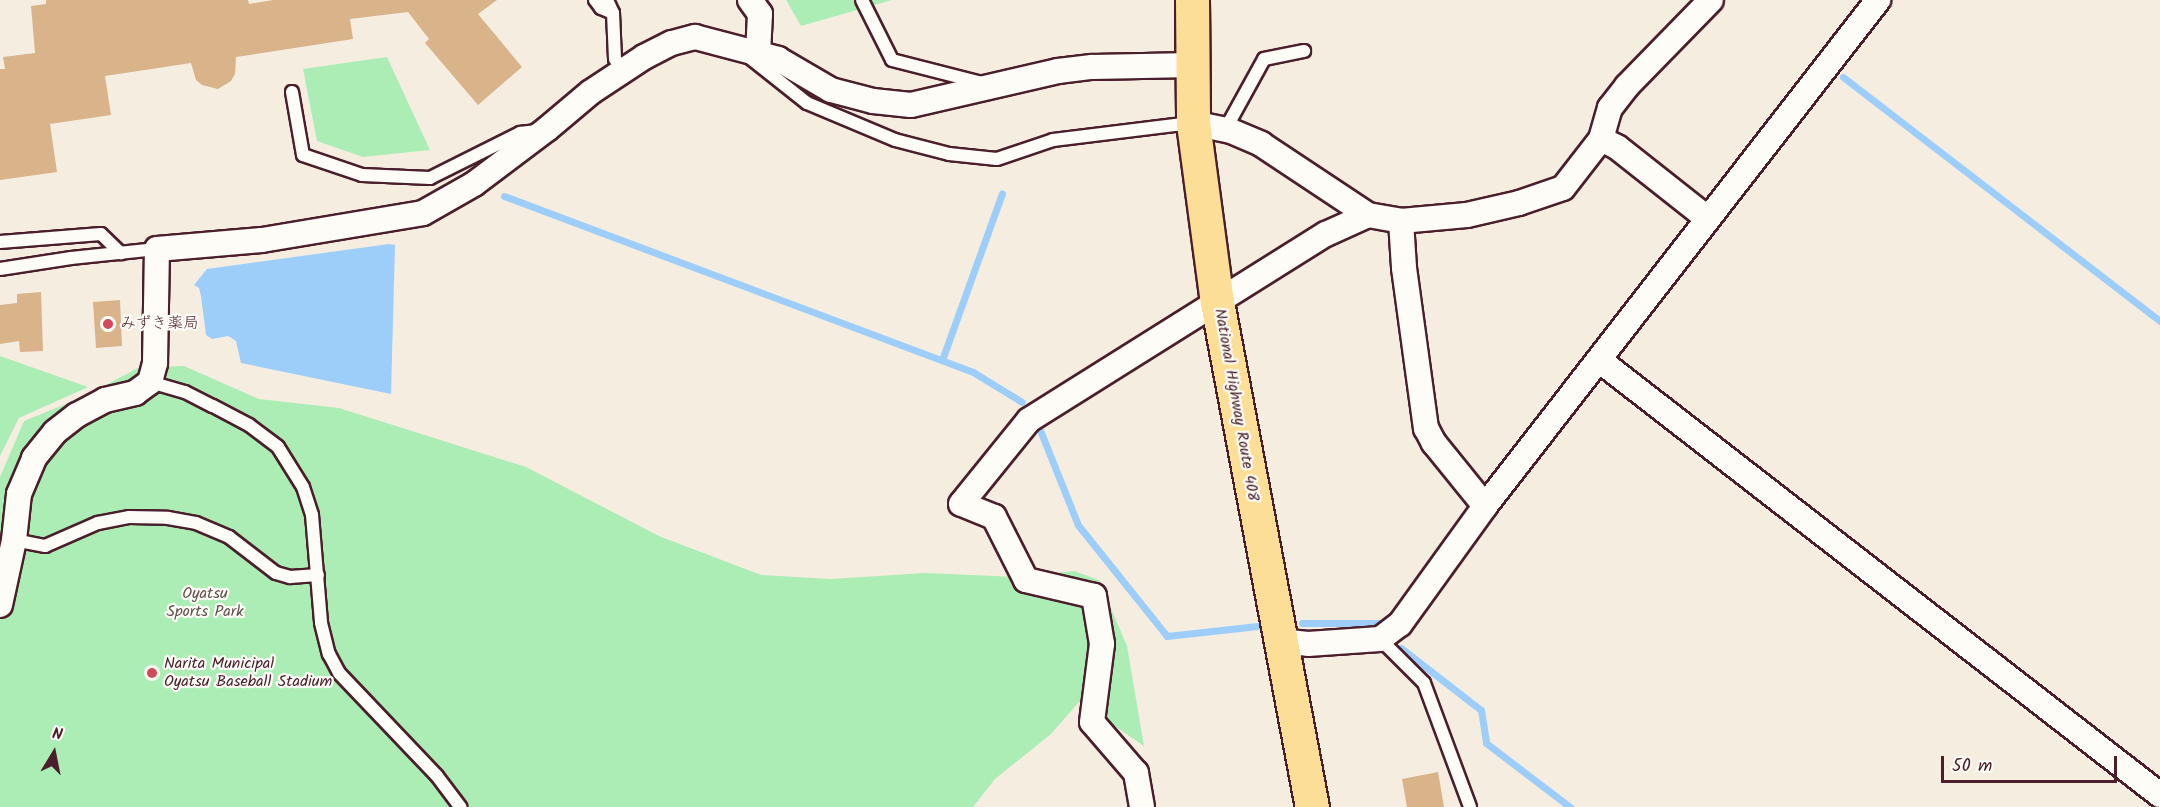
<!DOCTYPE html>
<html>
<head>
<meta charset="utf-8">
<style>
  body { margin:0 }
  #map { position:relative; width:2160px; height:807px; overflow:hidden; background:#f6ede1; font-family:Kalam,"Klee One",sans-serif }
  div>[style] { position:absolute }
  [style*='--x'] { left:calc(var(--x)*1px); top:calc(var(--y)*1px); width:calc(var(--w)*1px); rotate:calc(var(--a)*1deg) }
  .green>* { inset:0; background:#acedb5 }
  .water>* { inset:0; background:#9dcefa }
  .stream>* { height:7px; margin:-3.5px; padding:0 3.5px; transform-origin:3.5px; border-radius:3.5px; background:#9dcefa }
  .building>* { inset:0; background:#d9b38a }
  .roads { filter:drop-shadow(2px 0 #4a1f2b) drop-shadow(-2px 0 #4a1f2b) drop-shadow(0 2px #4a1f2b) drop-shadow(0 -2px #4a1f2b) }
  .service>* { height:12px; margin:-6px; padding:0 6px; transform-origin:6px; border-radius:6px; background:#fdfcf7 }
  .minor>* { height:24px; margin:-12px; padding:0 12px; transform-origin:12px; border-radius:12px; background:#fdfcf7 }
  .trunk>* { height:33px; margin:-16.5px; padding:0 16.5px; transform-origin:16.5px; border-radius:16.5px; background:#fcde96 }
  .dots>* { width:16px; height:16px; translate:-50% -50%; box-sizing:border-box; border:3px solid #fdfcf7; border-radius:50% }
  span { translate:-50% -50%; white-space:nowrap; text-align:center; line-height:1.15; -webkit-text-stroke:4.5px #fdfcf7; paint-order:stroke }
  .poi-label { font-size:16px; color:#4a1f2b }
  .left { translate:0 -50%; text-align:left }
  .street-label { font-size:16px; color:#4a1f2b }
  .park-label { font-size:16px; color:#62524e }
  .north { position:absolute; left:24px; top:723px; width:60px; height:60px; -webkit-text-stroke:4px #fdfcf7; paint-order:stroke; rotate:10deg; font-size:16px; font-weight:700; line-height:24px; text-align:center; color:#4a1f2b }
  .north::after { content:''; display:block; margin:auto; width:21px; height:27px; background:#4a1f2b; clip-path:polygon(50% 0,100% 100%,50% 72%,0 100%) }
  .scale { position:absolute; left:1941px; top:756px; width:176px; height:27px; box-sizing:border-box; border:3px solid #4a1f2b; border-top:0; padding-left:8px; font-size:18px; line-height:21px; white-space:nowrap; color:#4a1f2b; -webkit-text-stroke:4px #fdfcf7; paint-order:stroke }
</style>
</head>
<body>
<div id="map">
  <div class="green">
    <i style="clip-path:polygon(786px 0,892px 0,801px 26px)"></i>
    <i style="clip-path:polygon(387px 57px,430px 150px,363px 157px,317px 141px,303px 69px)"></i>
    <i style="clip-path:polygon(0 356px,88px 387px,19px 418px,0 456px)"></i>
    <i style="clip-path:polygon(184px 366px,259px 399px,339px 408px,526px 467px,659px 536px,761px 575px,831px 579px,925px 573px,1020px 577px,1074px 571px,1099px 580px,1127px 646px,1144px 746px,1079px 702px,1051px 734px,995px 779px,973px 807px,0 807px,0 477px,24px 421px,83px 397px,138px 368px)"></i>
  </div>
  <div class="water">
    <i style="clip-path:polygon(389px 244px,395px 245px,391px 394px,241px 363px,236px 341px,228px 336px,212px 339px,206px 335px,201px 296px,199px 288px,194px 285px,207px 269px)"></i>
  </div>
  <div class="stream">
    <i style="--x:1843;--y:77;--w:400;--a:37.6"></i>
    <i style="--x:504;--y:196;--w:501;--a:20.57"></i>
    <i style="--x:973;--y:372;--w:57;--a:31.5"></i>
    <i style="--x:942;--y:360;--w:177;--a:-70.2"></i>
    <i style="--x:1040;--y:430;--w:102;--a:68.2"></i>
    <i style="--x:1078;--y:525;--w:142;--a:51.3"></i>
    <i style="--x:1167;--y:636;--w:91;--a:-6.3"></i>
    <i style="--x:1302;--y:623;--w:84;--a:0"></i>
    <i style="--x:1401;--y:648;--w:101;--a:37.8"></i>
    <i style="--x:1481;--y:710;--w:33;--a:81"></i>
    <i style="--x:1486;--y:743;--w:106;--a:37.3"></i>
  </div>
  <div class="building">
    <i style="clip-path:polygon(46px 0,248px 0,249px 4px,273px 0,497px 0,478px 14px,522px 67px,478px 105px,425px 43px,429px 39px,408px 12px,350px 19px,353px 39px,236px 57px,235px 74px,231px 81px,218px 89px,202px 85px,196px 80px,191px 63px,105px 76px,111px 115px,50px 124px,57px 172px,0 180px,0 69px,5px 69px,3px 57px,35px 53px,31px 6px,46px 4px)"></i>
    <i style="clip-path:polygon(41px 292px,43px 351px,20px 352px,19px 341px,0 344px,0 305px,17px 303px,17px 294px)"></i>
    <i style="clip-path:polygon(120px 300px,122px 346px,96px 348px,93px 302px)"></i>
    <i style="clip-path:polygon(1438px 772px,1444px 807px,1407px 807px,1402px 779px)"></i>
  </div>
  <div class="roads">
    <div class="service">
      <i style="--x:595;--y:0;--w:10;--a:53"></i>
      <i style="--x:601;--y:8;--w:13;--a:23"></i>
      <i style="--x:607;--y:0;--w:14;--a:65"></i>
      <i style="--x:613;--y:13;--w:46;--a:87.5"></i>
      <i style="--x:615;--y:59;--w:14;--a:54"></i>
      <i style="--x:862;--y:0;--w:67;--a:63.4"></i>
      <i style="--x:892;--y:60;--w:93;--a:14.3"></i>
      <i style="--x:749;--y:57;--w:74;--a:38.4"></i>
      <i style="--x:807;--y:103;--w:95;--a:22.8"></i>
      <i style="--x:895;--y:140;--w:56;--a:14.5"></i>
      <i style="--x:949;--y:154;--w:48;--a:5.9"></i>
      <i style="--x:997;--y:159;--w:59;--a:-18.7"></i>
      <i style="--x:1053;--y:140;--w:139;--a:-7"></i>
      <i style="--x:292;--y:92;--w:64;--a:80.1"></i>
      <i style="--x:303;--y:155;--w:62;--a:18.7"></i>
      <i style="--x:362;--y:175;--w:68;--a:2.5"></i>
      <i style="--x:430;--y:178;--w:101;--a:-26.6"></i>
      <i style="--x:520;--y:133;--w:17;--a:-7"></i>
      <i style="--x:1225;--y:130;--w:81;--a:-61.2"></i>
      <i style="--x:1264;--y:59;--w:41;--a:-11.3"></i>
      <i style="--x:0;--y:242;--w:101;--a:-4.5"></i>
      <i style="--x:101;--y:234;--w:28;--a:44"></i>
      <i style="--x:0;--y:269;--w:72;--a:-8.8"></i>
      <i style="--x:71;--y:258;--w:86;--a:-6"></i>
      <i style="--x:150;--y:382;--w:36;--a:16"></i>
      <i style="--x:185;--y:392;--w:31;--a:27"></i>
      <i style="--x:213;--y:406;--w:41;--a:27.8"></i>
      <i style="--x:249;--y:425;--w:36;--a:37"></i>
      <i style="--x:278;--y:447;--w:47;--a:58"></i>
      <i style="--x:303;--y:487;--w:29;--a:72"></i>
      <i style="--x:312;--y:515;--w:108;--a:85.2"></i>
      <i style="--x:321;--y:623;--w:32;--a:76"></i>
      <i style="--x:329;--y:654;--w:21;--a:62"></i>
      <i style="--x:339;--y:673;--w:142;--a:46.4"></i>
      <i style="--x:437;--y:776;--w:39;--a:53"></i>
      <i style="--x:14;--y:540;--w:32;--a:11"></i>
      <i style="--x:45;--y:546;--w:58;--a:-23.5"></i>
      <i style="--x:98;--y:523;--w:32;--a:-11"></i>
      <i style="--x:129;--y:517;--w:39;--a:1"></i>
      <i style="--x:168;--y:518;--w:28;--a:10"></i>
      <i style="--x:196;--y:523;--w:36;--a:23"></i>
      <i style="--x:229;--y:537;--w:59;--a:37.5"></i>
      <i style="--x:276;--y:573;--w:15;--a:16"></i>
      <i style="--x:290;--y:577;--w:28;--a:-4"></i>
      <i style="--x:1380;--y:639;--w:62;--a:45"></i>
      <i style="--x:1424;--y:683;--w:132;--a:69.6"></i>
    </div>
    <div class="minor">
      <i style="--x:750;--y:0;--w:17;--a:54"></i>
      <i style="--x:760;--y:14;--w:40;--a:92.9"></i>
      <i style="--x:1193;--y:123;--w:39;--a:12"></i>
      <i style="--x:1231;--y:131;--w:33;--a:23"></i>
      <i style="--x:1261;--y:144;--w:128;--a:33.6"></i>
      <i style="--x:1601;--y:139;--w:18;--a:27"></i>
      <i style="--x:1617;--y:147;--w:115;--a:38.3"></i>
      <i style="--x:1401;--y:221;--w:47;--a:86.3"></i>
      <i style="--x:1404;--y:268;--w:162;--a:82.2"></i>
      <i style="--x:1426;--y:428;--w:17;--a:62"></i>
      <i style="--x:1434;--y:443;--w:81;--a:51"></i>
      <i style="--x:1599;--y:360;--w:710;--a:37.79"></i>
      <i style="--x:0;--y:605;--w:66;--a:-77.8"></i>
      <i style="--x:14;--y:540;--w:46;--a:-83.8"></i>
      <i style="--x:19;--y:494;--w:39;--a:-67"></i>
      <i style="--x:34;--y:458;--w:33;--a:-51"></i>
      <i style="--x:55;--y:432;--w:28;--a:-38"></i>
      <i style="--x:77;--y:415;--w:32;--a:-28"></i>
      <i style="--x:105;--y:400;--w:31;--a:-13"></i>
      <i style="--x:135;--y:393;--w:19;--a:-36"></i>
      <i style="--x:150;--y:382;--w:20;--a:-75"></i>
      <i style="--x:155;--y:363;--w:114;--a:-89"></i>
      <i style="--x:157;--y:249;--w:105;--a:-4.9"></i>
      <i style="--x:262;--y:240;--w:163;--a:-9.5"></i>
      <i style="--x:423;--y:213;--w:59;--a:-29.6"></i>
      <i style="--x:474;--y:184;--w:91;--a:-37"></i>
      <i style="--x:547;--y:129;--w:57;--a:-40.1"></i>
      <i style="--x:591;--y:92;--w:64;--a:-33.4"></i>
      <i style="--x:644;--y:57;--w:31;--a:-27"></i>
      <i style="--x:672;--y:43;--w:24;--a:-15"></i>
      <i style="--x:695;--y:37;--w:86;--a:14.8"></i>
      <i style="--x:778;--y:59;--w:61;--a:30.3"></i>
      <i style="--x:831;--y:90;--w:43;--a:14.7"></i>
      <i style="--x:873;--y:101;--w:38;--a:6"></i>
      <i style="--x:911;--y:105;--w:151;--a:-13"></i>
      <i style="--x:1058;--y:71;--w:34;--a:-7"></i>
      <i style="--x:1092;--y:67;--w:101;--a:-1.1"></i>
      <i style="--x:1280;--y:641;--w:28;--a:6"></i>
      <i style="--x:1308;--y:644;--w:72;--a:-4"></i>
      <i style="--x:1380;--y:639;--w:25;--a:-37"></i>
      <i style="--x:1400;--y:624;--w:145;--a:-54.2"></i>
      <i style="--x:1485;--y:506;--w:641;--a:-52.16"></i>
      <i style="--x:1142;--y:807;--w:35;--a:-100"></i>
      <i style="--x:1136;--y:773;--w:67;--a:-130.8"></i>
      <i style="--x:1092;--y:722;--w:79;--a:-82.7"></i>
      <i style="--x:1102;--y:644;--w:49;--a:-99.5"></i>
      <i style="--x:1094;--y:596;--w:70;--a:-166.8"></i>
      <i style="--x:1026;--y:580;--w:71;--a:-116.9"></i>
      <i style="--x:994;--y:517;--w:35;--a:-158"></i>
      <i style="--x:961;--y:504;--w:108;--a:-51"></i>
      <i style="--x:1029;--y:420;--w:350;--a:-32.1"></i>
      <i style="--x:1326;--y:234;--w:46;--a:-24.3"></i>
      <i style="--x:1368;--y:215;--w:34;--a:10"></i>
      <i style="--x:1401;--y:221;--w:66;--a:-5.2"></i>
      <i style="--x:1467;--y:215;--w:53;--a:-13"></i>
      <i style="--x:1519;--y:203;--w:46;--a:-18.8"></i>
      <i style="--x:1563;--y:188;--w:62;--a:-52.2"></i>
      <i style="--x:1601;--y:139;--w:32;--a:-74"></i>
      <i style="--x:1610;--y:108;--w:28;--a:-52"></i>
      <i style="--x:1627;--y:86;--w:120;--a:-45.7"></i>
    </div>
    <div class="trunk">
      <i style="--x:1192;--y:0;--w:123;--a:89.5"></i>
      <i style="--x:1193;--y:123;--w:181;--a:82.4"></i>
      <i style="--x:1217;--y:302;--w:514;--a:79.35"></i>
    </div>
  </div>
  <div class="dots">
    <i style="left:108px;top:324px;background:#d1495b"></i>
    <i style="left:152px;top:673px;background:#d1495b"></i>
  </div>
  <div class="poi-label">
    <span class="left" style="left:120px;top:324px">みずき薬局</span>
    <span class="left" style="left:164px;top:673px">Narita Municipal<br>Oyatsu Baseball Stadium</span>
  </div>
  <div class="street-label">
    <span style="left:1236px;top:405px;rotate:80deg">National Highway Route 408</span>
  </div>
  <div class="park-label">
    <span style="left:205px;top:603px">Oyatsu<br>Sports Park</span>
  </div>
  <div class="north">N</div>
  <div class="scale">50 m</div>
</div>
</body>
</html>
